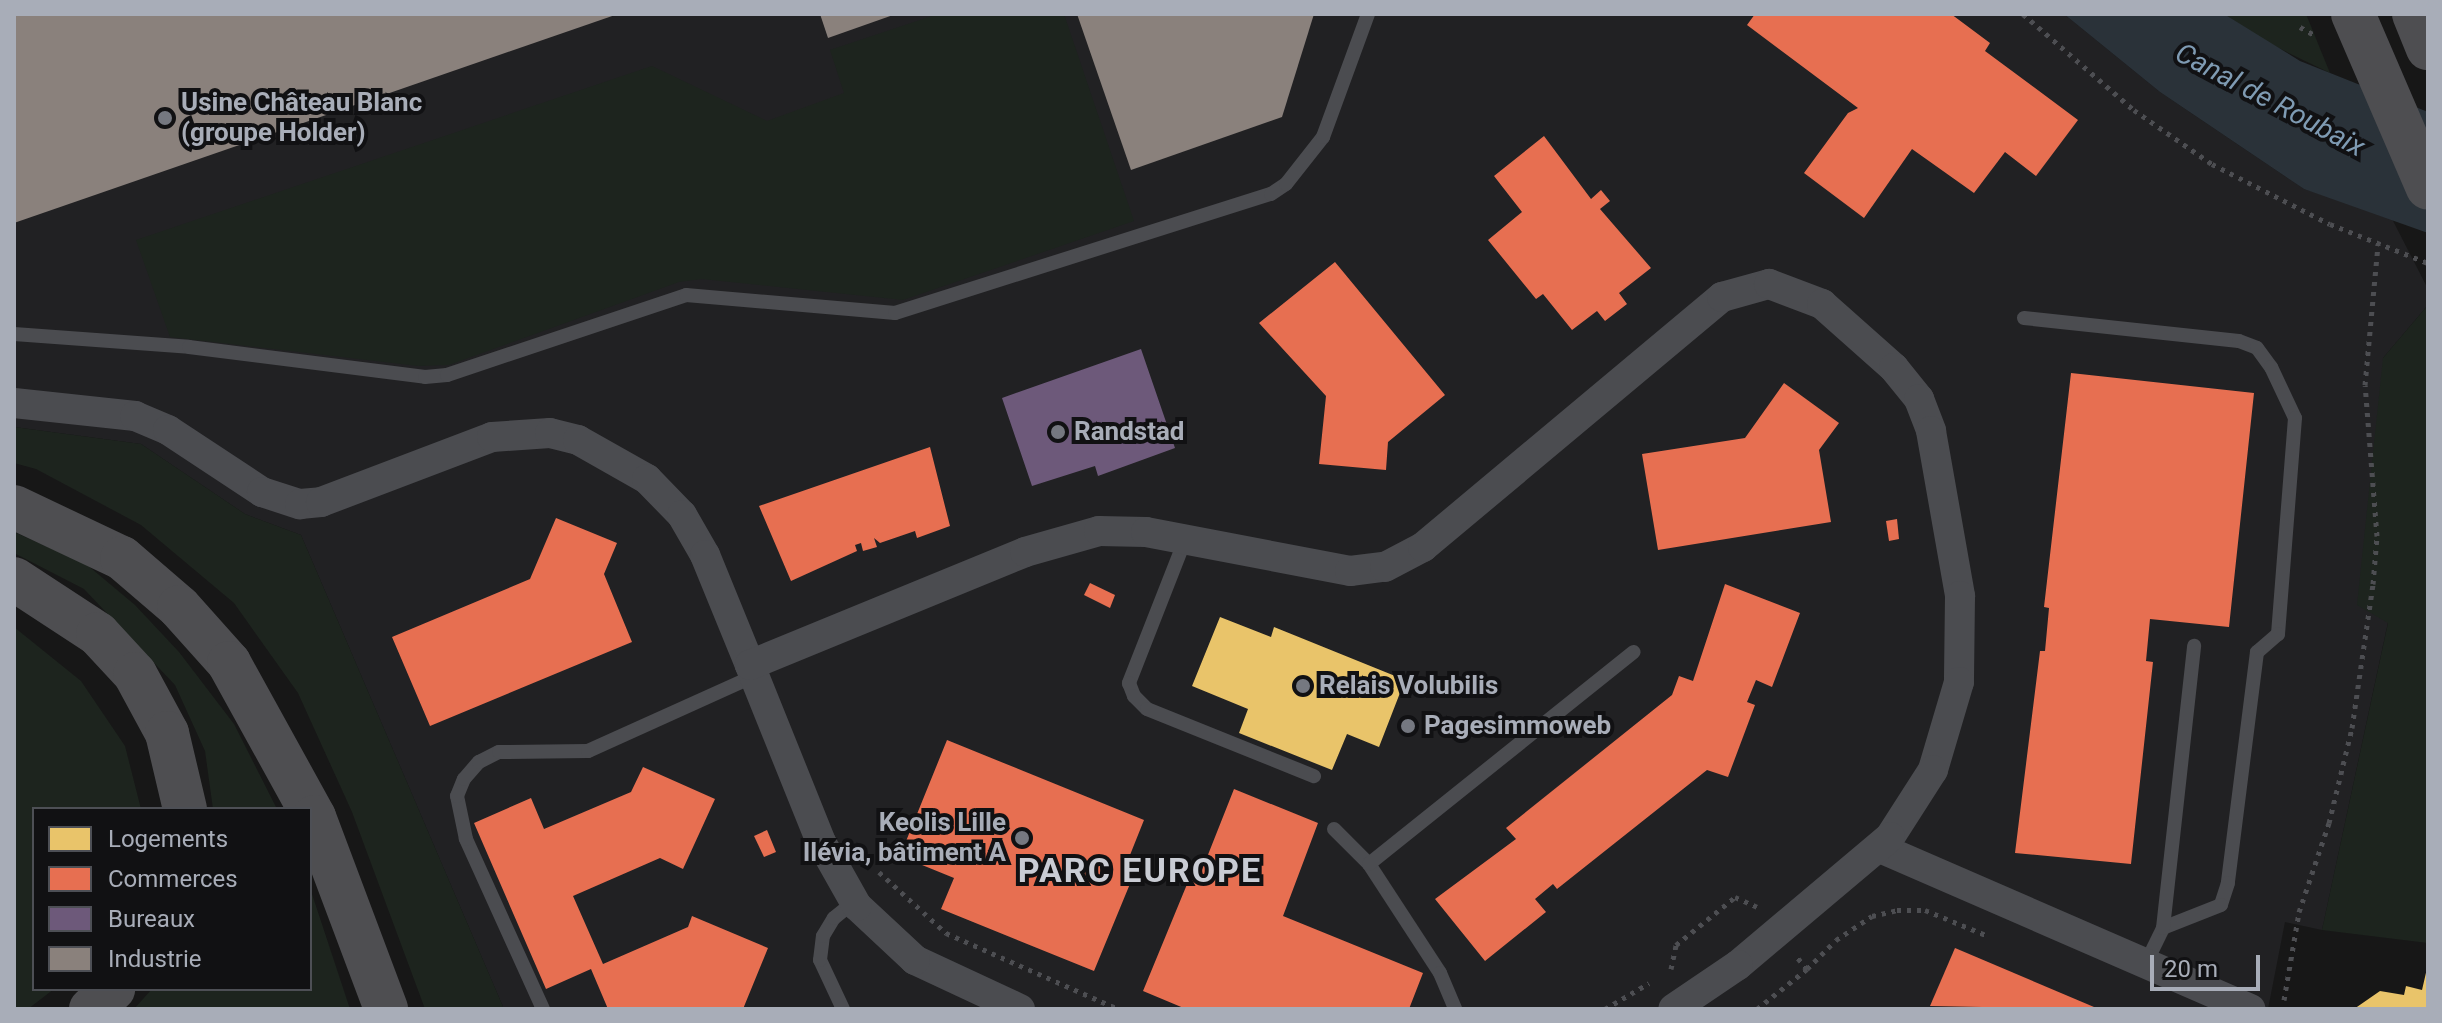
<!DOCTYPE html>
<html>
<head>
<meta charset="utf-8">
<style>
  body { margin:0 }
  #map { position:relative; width:2442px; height:1023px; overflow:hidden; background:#171717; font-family:Roboto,sans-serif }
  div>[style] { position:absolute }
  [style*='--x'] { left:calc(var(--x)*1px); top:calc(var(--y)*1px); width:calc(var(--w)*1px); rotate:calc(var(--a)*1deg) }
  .built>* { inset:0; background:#212123 }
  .green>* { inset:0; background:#1d241e }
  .water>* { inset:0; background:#2a3239 }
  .homes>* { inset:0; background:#e9c46a }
  .shops>* { inset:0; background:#e76f51 }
  .offices>* { inset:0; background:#6d597a }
  .industry>* { inset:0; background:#8a817c }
  .path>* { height:5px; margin-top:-2.5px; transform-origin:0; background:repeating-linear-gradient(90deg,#4d4e52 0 4px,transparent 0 10px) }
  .lane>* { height:14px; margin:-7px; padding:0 7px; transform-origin:7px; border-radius:7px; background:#4b4c50 }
  .street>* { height:30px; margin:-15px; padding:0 15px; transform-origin:15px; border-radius:15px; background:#4b4c50 }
  .highway>* { height:44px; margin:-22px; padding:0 22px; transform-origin:22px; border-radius:22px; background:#4e4e51 }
  .highway-bridge>* { height:44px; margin:-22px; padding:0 22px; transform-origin:22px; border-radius:22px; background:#4e4e51 }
  .dots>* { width:22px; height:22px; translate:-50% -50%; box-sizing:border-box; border:4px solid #111113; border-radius:50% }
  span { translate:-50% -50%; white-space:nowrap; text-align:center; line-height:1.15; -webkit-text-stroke:8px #111113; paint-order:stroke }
  .poi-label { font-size:26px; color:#a8adb8; font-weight:700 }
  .left { translate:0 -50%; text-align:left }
  .right { translate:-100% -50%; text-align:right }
  .water-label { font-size:28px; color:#7f9bb3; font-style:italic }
  .district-label { font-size:34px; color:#c9ccd4; font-weight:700; letter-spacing:2px }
  .frame { position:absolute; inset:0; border:16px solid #a8adb8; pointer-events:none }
  .legend { position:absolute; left:32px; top:807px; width:280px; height:184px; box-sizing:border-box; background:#111113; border:2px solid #4d4f55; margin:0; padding:10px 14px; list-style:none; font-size:24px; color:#a8adb8 }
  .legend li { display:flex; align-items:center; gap:16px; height:40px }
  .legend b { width:40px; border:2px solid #4d4f55 }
  .scale { position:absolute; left:2150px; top:955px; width:110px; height:36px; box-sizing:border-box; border:4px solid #a8adb8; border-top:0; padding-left:10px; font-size:24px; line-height:28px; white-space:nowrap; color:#a8adb8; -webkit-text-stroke:6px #111113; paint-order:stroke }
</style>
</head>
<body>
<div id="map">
  <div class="built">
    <i style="clip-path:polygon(14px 14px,2064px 14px,2160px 92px,2304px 189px,2390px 215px,2428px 289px,2428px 305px,2383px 358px,2388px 622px,2322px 930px,2285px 922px,2268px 1009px,504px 1009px,301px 535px,245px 514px,141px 444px,14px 427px)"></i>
  </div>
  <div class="green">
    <i style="clip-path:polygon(938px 14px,1064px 14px,1134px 221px,903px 300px,702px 279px,679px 282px,449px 365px,418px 366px,170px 337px,136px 240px,652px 66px,767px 121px,844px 93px,830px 50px)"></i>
    <i style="clip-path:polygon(2224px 14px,2306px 14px,2330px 73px,2262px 40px)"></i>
    <i style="clip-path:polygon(2428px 305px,2428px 943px,2322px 930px,2388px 623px,2357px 605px,2383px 358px)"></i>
    <i style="clip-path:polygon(14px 427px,141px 444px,245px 514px,301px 535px,504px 1009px,425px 1009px,352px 812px,298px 693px,234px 603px,141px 525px,36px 469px,14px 463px)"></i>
    <i style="clip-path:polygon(14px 532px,86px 564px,135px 605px,179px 652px,234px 724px,277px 809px,213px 809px,205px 751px,175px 685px,84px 589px,14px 553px)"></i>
    <i style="clip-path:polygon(14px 627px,81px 681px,125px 746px,141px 809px,34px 809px,34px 989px,54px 989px,28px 1009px,14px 1009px)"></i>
    <i style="clip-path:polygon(310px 888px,350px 1009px,134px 1009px,152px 989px,310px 989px)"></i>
  </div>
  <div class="water">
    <i style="clip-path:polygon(2064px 14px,2224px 14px,2300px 61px,2428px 112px,2428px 233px,2304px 189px,2160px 92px)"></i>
  </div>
  <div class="homes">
    <i style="clip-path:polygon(1220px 617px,1271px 637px,1274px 627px,1405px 680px,1379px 747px,1347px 734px,1332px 770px,1239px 733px,1248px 709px,1192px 686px)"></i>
    <i style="clip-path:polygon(2428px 964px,2428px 1009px,2354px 1009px,2380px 991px,2404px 995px,2406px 986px,2422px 990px)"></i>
  </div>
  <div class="shops">
    <i style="clip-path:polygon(1755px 14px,1951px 14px,1990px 43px,1985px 51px,2078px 120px,2036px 176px,2005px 152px,1974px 193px,1912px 149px,1864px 218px,1804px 173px,1848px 113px,1858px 108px,1747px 25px)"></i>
    <i style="clip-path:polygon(1544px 136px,1591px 199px,1601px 190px,1610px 201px,1600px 209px,1651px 268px,1619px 293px,1627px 304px,1605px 321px,1597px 311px,1572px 330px,1543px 294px,1536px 299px,1488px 240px,1522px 212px,1494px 176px)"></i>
    <i style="clip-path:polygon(1335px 262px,1445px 395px,1388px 442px,1386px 470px,1319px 464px,1326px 396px,1259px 323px)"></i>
    <i style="clip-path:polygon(2071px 373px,2254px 393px,2229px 627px,2150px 619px,2146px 661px,2153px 662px,2131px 864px,2015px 853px,2040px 651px,2045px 651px,2049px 608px,2044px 607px)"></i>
    <i style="clip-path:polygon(1784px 383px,1839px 423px,1819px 450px,1831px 522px,1658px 550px,1642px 454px,1745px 438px)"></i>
    <i style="clip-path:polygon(930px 447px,950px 526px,917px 538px,915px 531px,880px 543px,874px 538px,877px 547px,863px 551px,861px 543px,855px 545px,857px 551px,791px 581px,759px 506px)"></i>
    <i style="clip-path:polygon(556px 518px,617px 543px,604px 574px,632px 642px,430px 726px,392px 637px,530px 579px)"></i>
    <i style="clip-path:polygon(1897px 519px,1899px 539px,1889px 541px,1886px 521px)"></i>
    <i style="clip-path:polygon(1090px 583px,1115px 595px,1110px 608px,1084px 595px)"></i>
    <i style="clip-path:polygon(1725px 584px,1800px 613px,1772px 687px,1756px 680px,1747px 702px,1755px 705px,1728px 777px,1707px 770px,1557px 889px,1553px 884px,1535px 899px,1546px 912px,1485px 961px,1435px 899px,1516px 839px,1506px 828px,1672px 695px,1679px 676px,1693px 681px)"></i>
    <i style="clip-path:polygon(947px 740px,1144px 820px,1122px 875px,1132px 879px,1094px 971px,941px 909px,954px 878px,900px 856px)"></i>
    <i style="clip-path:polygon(643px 767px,715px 799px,683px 869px,660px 858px,573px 896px,603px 964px,688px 927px,692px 916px,768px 948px,743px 1009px,608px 1009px,591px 969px,546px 989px,474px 823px,531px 798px,544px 829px,631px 792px)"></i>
    <i style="clip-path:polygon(1234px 789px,1318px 823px,1283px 916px,1423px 973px,1409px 1009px,1186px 1009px,1143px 991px,1190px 877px,1198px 880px)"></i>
    <i style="clip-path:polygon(767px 830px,776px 852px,764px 857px,754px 836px)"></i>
    <i style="clip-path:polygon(1955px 948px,2094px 1007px,2093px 1009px,1930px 1006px)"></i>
  </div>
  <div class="offices">
    <i style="clip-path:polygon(1141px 349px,1175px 448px,1098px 476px,1095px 466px,1032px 486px,1002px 398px)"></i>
  </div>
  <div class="industry">
    <i style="clip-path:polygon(14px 14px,618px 14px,14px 223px)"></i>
    <i style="clip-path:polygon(820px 14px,896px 14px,828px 38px)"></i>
    <i style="clip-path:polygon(1077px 14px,1314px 14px,1282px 117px,1131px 170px)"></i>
  </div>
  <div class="path">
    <i style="--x:2023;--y:14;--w:147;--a:40.9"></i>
    <i style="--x:2134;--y:110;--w:95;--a:34.7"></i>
    <i style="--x:2212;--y:164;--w:132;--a:27"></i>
    <i style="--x:2330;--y:224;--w:105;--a:21.7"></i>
    <i style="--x:2300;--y:27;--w:18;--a:29"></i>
    <i style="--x:879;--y:872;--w:91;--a:42.3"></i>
    <i style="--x:946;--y:933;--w:188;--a:23.8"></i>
    <i style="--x:1671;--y:969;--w:25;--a:-78"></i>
    <i style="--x:1676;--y:945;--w:76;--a:-39.1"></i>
    <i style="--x:1735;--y:897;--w:24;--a:24"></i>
    <i style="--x:1807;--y:969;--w:41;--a:-45"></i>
    <i style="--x:1836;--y:940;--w:43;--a:-33.7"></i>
    <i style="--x:1872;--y:916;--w:26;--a:-13"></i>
    <i style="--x:1897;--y:910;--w:28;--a:0"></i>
    <i style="--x:1925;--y:910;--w:68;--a:22.4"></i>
    <i style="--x:2284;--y:1000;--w:89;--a:-80.3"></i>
    <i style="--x:2299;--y:912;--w:94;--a:-71.4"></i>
    <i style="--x:2329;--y:823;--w:98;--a:-76.4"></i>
    <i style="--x:2352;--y:728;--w:146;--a:-81.7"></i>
    <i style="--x:2373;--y:584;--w:48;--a:-85.2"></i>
    <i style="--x:2377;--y:536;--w:151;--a:-94.5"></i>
    <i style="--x:2365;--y:385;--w:142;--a:-84.7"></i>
    <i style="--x:1605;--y:1009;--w:51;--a:-30.6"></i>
    <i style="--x:1757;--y:1009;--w:64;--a:-38.7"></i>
    <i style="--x:1807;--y:969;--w:17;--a:-130"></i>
  </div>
  <div class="lane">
    <i style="--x:2024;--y:318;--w:216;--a:6.1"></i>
    <i style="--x:2239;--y:341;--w:19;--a:21"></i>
    <i style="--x:2257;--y:348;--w:24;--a:54"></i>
    <i style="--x:2271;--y:367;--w:56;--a:64.8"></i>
    <i style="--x:2295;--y:418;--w:217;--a:94.5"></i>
    <i style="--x:2278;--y:634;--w:28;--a:139"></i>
    <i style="--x:2257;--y:652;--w:233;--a:97.2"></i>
    <i style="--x:2228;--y:883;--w:23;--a:108"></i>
    <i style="--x:2221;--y:905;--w:62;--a:158.4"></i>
    <i style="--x:14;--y:334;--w:175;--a:4.2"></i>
    <i style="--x:189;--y:347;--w:238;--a:7.2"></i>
    <i style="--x:425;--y:377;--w:22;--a:-5"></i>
    <i style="--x:447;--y:375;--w:252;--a:-18.5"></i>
    <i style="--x:686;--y:295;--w:210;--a:4.9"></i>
    <i style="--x:895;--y:313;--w:394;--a:-17.6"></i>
    <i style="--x:1271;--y:194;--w:18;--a:-34"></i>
    <i style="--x:1286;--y:184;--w:60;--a:-51.8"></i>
    <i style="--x:1323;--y:137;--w:131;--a:-69.9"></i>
    <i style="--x:1185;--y:540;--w:154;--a:111.4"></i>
    <i style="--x:1129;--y:683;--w:14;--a:69"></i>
    <i style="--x:1134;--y:696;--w:18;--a:45"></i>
    <i style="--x:1147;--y:709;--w:180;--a:21.9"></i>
    <i style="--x:1334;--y:829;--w:49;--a:45"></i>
    <i style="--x:1369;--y:864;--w:130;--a:56.9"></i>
    <i style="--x:1440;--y:973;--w:39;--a:67"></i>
    <i style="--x:1369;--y:864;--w:339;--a:-38.7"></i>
    <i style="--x:2146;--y:963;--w:39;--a:-64"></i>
    <i style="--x:2163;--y:928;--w:284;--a:-83.7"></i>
    <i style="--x:543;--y:1009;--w:187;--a:-114.4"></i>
    <i style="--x:466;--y:839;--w:44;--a:-101.8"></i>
    <i style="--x:457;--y:796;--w:18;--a:-68"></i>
    <i style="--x:464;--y:779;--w:23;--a:-49"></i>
    <i style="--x:479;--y:762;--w:22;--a:-27"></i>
    <i style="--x:499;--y:752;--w:89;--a:-0.6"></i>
    <i style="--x:588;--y:751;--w:182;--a:-24.3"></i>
    <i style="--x:843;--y:1009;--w:54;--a:-115.1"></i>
    <i style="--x:820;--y:960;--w:24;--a:-83"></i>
    <i style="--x:823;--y:936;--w:21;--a:-59"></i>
    <i style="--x:834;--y:918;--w:26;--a:-39"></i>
  </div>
  <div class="street">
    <i style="--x:14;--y:403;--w:122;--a:6.1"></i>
    <i style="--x:135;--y:416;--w:36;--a:23"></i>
    <i style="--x:168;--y:430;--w:113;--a:33.4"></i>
    <i style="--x:262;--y:492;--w:40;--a:18"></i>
    <i style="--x:300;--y:504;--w:21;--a:-5"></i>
    <i style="--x:321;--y:502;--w:183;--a:-20.8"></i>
    <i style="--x:492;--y:437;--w:58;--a:-3.9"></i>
    <i style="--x:550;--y:433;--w:29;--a:14"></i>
    <i style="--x:578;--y:440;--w:79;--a:29.5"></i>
    <i style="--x:647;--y:479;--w:50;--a:45.8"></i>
    <i style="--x:682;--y:515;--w:46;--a:60.1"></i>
    <i style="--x:705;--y:555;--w:119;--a:67.8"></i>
    <i style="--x:1880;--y:848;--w:404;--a:23.5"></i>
    <i style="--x:1020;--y:1009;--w:116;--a:-155"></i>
    <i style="--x:915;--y:960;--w:79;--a:-137"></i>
    <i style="--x:857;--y:906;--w:73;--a:-119.4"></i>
    <i style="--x:821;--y:842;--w:191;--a:-111.9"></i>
    <i style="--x:750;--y:665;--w:297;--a:-22.3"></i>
    <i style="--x:1025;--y:552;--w:77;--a:-15.8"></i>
    <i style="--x:1099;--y:531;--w:47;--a:1.2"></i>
    <i style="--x:1146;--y:532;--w:208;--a:10.8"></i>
    <i style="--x:1350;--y:571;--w:35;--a:-7"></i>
    <i style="--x:1385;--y:567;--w:43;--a:-27.8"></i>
    <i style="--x:1423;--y:547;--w:390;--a:-39.9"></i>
    <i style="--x:1722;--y:297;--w:49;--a:-15.5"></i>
    <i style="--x:1769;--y:284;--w:57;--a:20.7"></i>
    <i style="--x:1822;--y:304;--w:96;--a:41.6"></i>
    <i style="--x:1894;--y:368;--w:40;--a:51"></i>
    <i style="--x:1919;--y:399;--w:34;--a:69"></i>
    <i style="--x:1931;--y:431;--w:168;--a:80"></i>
    <i style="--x:1960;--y:596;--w:86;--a:90.7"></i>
    <i style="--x:1959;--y:682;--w:92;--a:106.5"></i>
    <i style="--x:1933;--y:770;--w:80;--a:122.7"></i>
    <i style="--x:1890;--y:837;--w:199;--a:139.9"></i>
    <i style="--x:1738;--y:965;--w:78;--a:145.9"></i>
  </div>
  <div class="highway">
    <i style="--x:2414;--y:14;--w:37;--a:68"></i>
    <i style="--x:14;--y:507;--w:119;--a:25.3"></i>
    <i style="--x:122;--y:558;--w:75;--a:40.7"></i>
    <i style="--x:179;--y:607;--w:75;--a:48.2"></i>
    <i style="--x:229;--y:663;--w:176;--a:61.1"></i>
    <i style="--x:314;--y:817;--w:205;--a:69.4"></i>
    <i style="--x:14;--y:579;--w:100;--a:33.2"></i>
    <i style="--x:98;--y:634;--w:54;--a:47.2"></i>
    <i style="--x:135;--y:674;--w:67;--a:61.5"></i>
    <i style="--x:167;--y:733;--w:78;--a:76.7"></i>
    <i style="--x:91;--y:1009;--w:30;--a:-42"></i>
  </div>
  <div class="highway-bridge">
    <i style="--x:2353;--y:14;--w:189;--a:66.7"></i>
  </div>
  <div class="dots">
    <i style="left:165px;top:118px;background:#757880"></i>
    <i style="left:1058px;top:432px;background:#757880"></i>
    <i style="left:1303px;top:686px;background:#757880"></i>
    <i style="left:1408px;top:726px;background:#757880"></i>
    <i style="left:1022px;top:838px;background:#757880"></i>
  </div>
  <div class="poi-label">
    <span class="left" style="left:181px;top:118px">Usine Château Blanc<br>(groupe Holder)</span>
    <span class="left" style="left:1074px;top:432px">Randstad</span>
    <span class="left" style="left:1319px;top:686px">Relais Volubilis</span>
    <span class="left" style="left:1424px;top:726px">Pagesimmoweb</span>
    <span class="right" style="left:1006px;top:838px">Keolis Lille<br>Ilévia, bâtiment A</span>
  </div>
  <div class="water-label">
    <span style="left:2270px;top:100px;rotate:28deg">Canal de Roubaix</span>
  </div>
  <div class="district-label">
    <span style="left:1140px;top:871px">PARC EUROPE</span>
  </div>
  <div class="frame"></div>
  <ul class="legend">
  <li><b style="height:22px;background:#e9c46a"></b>Logements</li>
  <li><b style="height:22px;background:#e76f51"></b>Commerces</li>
  <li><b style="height:22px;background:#6d597a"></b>Bureaux</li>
  <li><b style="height:22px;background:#8a817c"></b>Industrie</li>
  </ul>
  <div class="scale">20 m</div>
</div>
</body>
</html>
